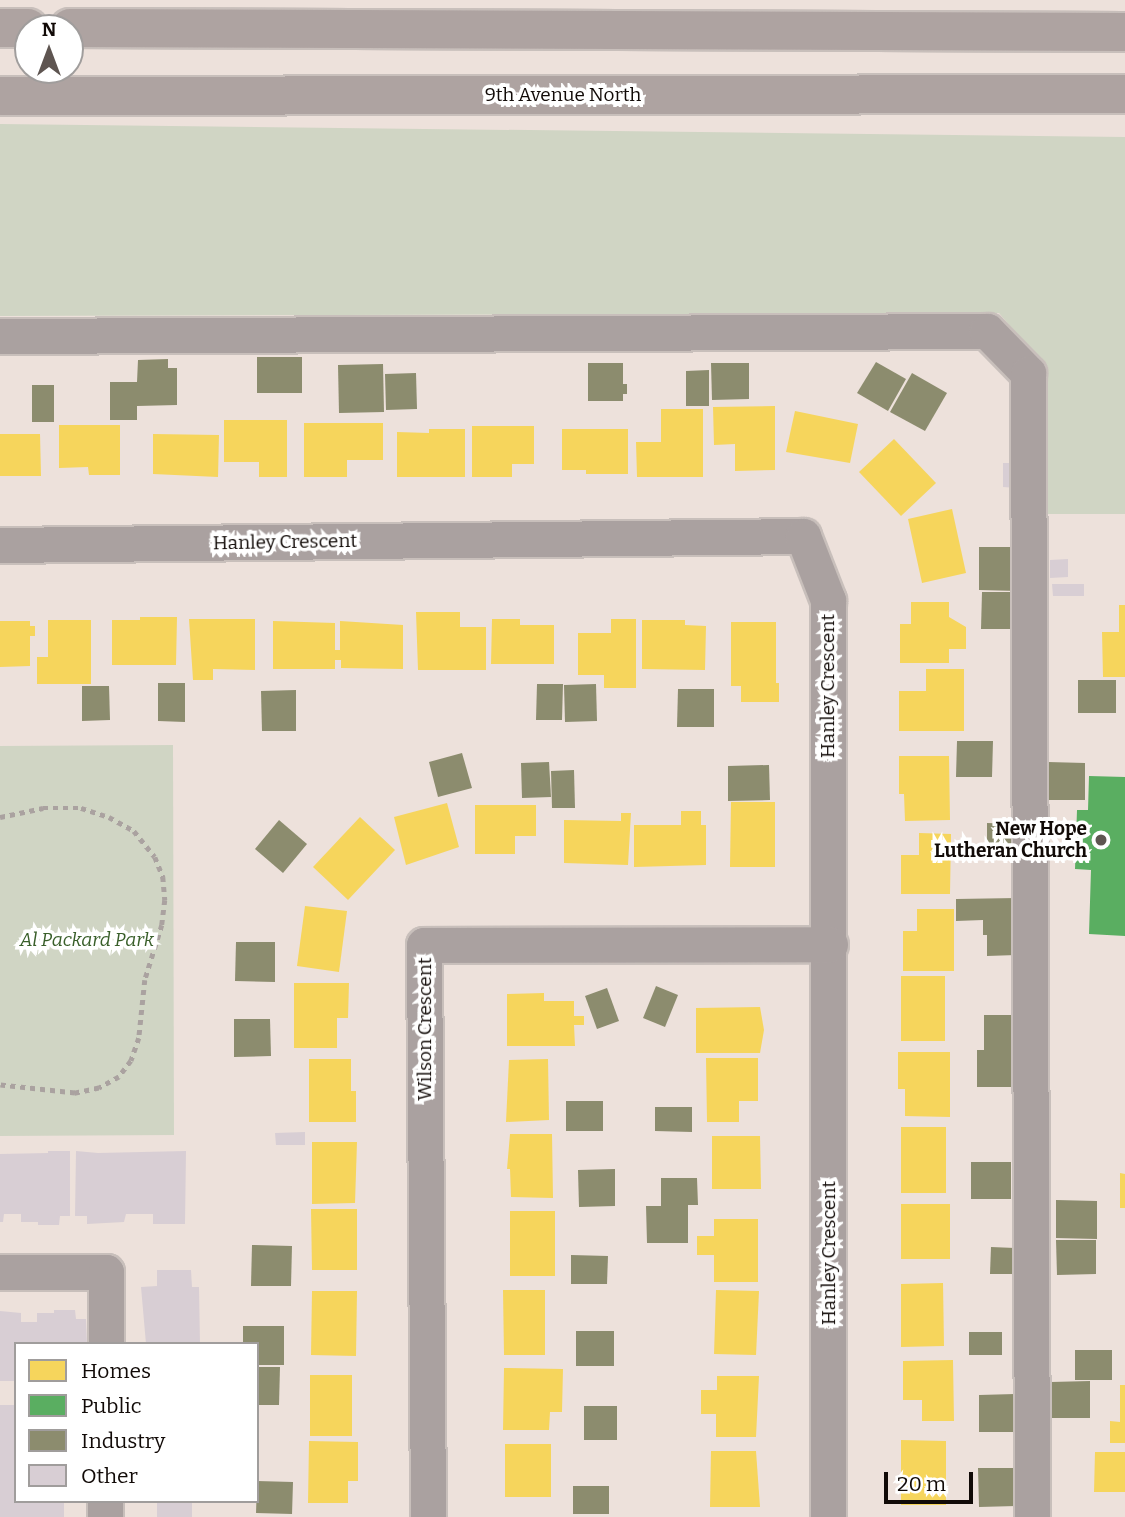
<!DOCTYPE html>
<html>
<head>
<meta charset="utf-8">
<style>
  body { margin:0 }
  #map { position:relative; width:1125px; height:1517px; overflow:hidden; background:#ede1db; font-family:Bitter,serif }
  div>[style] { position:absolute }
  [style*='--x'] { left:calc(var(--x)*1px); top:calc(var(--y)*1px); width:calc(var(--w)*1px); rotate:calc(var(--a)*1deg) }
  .green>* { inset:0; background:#d0d5c4 }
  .homes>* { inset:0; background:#f6d55c }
  .public>* { inset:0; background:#5aae61 }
  .industry>* { inset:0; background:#8c8c6e }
  .building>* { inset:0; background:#d8ced4 }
  .path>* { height:4.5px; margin-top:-2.25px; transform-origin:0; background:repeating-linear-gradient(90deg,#aaa2a0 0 5px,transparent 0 10px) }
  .roads { filter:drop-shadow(2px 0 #c8bfbb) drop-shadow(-2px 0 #c8bfbb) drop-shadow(0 2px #c8bfbb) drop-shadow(0 -2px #c8bfbb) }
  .minor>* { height:35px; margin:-17.5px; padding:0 17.5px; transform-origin:17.5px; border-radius:17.5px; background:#aaa1a0 }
  .major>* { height:38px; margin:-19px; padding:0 19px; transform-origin:19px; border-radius:19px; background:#aea3a1 }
  .dots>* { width:19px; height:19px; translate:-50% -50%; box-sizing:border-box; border:4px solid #fff; border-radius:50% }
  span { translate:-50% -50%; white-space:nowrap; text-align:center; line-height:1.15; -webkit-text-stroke:7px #fff; paint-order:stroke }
  .street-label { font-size:19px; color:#110a07 }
  .poi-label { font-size:19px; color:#110a07; font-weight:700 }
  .right { translate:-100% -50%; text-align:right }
  .park-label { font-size:19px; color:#395f2a; font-style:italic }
  .legend { position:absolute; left:14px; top:1342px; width:245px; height:161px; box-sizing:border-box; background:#fff; border:2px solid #a09d9c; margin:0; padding:9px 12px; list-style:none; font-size:21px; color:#110a07 }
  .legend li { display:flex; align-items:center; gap:14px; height:35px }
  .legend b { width:35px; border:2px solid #a09d9c }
  .north { position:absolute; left:14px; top:14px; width:70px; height:70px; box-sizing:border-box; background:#fff; border:2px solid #a09d9c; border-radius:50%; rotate:0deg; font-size:19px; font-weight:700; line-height:28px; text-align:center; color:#110a07 }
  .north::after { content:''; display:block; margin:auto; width:24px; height:32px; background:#5e5551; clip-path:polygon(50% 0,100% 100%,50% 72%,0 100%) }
  .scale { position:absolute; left:884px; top:1472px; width:89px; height:32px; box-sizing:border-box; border:4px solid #110a07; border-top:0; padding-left:9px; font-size:21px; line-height:24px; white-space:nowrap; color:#110a07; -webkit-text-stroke:5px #fff; paint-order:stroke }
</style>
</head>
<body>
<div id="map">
  <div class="green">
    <i style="clip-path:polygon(0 124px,1125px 137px,1125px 514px,1041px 514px,1041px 363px,999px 313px,0 316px)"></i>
    <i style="clip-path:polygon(173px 745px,174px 1135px,0 1136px,0 746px)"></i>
  </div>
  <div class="homes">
    <i style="clip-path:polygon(775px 406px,775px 470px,735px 471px,735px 444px,714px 445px,713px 407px)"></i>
    <i style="clip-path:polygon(661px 409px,703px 409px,703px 477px,637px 477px,636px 442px,661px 442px)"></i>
    <i style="clip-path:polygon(795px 411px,858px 424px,850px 463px,786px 452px)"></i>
    <i style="clip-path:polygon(224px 420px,287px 420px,287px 477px,259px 477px,259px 462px,224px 462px)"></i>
    <i style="clip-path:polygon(304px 423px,383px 423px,383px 460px,347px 460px,347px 477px,304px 477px)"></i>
    <i style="clip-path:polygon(59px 425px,120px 425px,120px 475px,89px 475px,88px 467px,59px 468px)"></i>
    <i style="clip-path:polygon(472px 426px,534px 426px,534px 464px,512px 464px,512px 477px,472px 477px)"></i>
    <i style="clip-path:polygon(429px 429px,465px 429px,465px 477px,397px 477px,397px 432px,429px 433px)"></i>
    <i style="clip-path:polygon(562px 429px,628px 429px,628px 474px,586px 474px,586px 470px,562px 470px)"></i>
    <i style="clip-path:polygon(0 434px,40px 434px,41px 476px,0 476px)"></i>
    <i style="clip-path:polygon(153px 434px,219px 435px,218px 477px,153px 474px)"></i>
    <i style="clip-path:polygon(894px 439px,936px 483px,901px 516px,859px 472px)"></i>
    <i style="clip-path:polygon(952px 509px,966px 573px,922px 583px,908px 519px)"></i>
    <i style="clip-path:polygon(911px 602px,949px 602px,949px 617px,966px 627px,966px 649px,949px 649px,949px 663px,900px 663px,900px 624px,911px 624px)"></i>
    <i style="clip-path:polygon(1119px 605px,1125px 605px,1125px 677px,1103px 677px,1102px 632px,1119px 632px)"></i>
    <i style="clip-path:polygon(416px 612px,460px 612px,460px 627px,486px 627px,486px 670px,418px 670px)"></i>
    <i style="clip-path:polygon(140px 617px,177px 617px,176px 665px,112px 665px,112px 620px,140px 620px)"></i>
    <i style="clip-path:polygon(189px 619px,255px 619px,255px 670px,213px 669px,213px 680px,193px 680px)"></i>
    <i style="clip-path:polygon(492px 619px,520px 619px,520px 625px,554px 625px,554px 664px,491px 664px)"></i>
    <i style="clip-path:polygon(611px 619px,636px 619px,636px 688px,604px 688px,604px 675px,578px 675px,578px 633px,611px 633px)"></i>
    <i style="clip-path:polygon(48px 620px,91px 620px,91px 684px,37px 684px,37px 657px,48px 657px)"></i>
    <i style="clip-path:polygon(642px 620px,685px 620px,685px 625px,706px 626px,705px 670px,642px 669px)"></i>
    <i style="clip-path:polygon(0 621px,30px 621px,30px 626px,35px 626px,35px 636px,30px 636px,30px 666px,0 667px)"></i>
    <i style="clip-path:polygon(273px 621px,335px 623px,335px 650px,340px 650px,340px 621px,403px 625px,403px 669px,341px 668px,341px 660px,335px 660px,335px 669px,273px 669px)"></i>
    <i style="clip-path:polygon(731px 622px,776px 622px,776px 683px,779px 683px,779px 702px,741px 702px,741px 686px,731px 686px)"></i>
    <i style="clip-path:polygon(926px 669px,964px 669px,964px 731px,899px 731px,899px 691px,926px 691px)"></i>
    <i style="clip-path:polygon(899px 756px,949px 756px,950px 820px,905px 821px,904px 794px,899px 794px)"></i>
    <i style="clip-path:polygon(731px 802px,775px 802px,775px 867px,730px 867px)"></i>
    <i style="clip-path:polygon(447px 803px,459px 847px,406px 865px,394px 817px)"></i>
    <i style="clip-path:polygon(475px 805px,536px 805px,536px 836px,515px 836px,515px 854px,475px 854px)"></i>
    <i style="clip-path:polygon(681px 811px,701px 811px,701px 825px,706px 825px,706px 865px,634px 867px,634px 825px,681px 825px)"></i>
    <i style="clip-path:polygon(621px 813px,631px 813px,628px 865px,564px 863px,564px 820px,621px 821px)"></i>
    <i style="clip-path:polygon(360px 817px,395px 850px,348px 900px,313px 867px)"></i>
    <i style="clip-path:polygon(919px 833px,951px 834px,950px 894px,901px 894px,901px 855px,919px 855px)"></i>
    <i style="clip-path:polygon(305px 906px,347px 911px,339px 972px,297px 966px)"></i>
    <i style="clip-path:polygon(917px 909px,954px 909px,954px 971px,903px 971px,903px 931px,917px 931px)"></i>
    <i style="clip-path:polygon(901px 976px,945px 976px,945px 1041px,901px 1041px)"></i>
    <i style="clip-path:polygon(294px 983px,349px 983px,348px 1018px,337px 1018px,337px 1048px,294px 1048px)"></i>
    <i style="clip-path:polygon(544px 993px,544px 1001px,574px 1001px,574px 1016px,584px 1016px,584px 1025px,574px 1025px,575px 1046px,507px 1046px,507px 994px)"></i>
    <i style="clip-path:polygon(760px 1007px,764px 1030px,760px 1053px,696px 1053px,696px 1008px)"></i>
    <i style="clip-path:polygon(898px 1052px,950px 1052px,950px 1117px,905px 1116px,905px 1089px,898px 1089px)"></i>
    <i style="clip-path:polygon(706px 1058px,758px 1058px,758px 1101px,739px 1101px,739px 1122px,707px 1122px)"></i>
    <i style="clip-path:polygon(309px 1059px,351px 1059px,351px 1091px,356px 1091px,356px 1122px,309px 1122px)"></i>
    <i style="clip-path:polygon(548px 1059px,549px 1120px,506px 1122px,509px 1060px)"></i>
    <i style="clip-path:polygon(901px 1127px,946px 1127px,946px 1193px,901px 1193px)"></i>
    <i style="clip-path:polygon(510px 1134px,552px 1134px,553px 1198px,511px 1197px,510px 1169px,507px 1169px)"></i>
    <i style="clip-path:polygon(712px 1136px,760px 1136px,761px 1189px,712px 1189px)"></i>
    <i style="clip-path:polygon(312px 1142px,357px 1142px,355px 1203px,312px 1204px)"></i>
    <i style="clip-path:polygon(1120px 1173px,1125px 1174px,1125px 1208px,1120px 1208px)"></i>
    <i style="clip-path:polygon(901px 1204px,950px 1204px,950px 1259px,901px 1259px)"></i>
    <i style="clip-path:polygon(311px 1209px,357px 1209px,357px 1270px,312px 1270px)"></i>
    <i style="clip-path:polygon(510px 1211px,555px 1211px,555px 1276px,510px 1276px)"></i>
    <i style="clip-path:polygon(714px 1219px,758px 1219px,758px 1282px,714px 1282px,714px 1255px,697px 1255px,697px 1236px,714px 1236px)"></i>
    <i style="clip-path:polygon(943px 1283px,944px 1346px,901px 1347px,901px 1284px)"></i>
    <i style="clip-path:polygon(503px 1290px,545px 1290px,545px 1355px,504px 1355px)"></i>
    <i style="clip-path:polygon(716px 1290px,759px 1291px,756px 1355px,714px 1354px)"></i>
    <i style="clip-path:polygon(312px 1291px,357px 1291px,356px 1356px,311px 1355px)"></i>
    <i style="clip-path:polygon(953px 1360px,954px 1421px,922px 1421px,922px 1400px,903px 1400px,903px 1361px)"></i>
    <i style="clip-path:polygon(504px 1368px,563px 1369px,562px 1412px,550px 1412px,549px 1430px,503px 1430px)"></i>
    <i style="clip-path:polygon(310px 1375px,352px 1375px,352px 1436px,310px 1436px)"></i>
    <i style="clip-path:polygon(717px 1376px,759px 1376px,756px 1437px,716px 1437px,716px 1414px,701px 1414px,701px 1390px,717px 1390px)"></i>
    <i style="clip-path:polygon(1120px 1385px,1125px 1385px,1125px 1443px,1110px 1443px,1110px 1421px,1120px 1422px)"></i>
    <i style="clip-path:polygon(901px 1440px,946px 1441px,946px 1505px,901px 1505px)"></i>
    <i style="clip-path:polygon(309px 1441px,358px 1442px,358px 1481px,348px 1481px,348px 1503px,308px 1503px)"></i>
    <i style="clip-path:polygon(505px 1444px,551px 1444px,551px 1497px,505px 1497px)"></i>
    <i style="clip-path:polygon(711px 1451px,756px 1451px,760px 1507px,710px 1507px)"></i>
    <i style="clip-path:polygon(1095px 1452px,1125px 1452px,1125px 1492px,1094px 1492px)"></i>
  </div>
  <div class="public">
    <i style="clip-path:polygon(1089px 776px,1125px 777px,1125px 936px,1089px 934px,1091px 870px,1075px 869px,1077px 810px,1088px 810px)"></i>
  </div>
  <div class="industry">
    <i style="clip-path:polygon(257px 357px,302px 357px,302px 393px,257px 393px)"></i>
    <i style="clip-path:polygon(168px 359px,168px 368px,177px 368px,177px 405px,137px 406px,137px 420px,110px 420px,110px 382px,137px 382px,138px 360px)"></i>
    <i style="clip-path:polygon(876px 362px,906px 379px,888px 411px,857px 393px)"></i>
    <i style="clip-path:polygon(588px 363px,623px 363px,623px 384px,627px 384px,627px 394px,623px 394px,623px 401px,588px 401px)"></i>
    <i style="clip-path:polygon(711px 363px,749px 363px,749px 399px,712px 400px)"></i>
    <i style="clip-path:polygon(383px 364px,384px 412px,339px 413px,338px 365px)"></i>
    <i style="clip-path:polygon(709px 370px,709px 406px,686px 406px,686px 371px)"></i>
    <i style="clip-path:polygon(416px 373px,417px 409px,386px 410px,385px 374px)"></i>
    <i style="clip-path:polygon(912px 373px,947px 393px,925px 431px,890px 412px)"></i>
    <i style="clip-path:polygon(32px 385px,54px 385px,54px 422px,32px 422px)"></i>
    <i style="clip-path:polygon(979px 547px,1018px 547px,1018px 591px,979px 590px)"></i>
    <i style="clip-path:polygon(982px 592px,1018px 592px,1018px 629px,981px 629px)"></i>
    <i style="clip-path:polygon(1078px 680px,1116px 680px,1116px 713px,1078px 713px)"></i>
    <i style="clip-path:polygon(158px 683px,185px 683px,185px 722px,158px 721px)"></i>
    <i style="clip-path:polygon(537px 684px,563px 684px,562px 720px,536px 720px)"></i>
    <i style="clip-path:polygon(596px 684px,597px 721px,565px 722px,564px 685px)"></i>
    <i style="clip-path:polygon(82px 686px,109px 686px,110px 720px,82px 721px)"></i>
    <i style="clip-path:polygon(678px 689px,714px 689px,714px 727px,677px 727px)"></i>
    <i style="clip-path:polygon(296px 690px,296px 731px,262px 731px,261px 691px)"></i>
    <i style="clip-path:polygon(957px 741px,993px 741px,992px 777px,956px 777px)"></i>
    <i style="clip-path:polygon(462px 753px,472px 788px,438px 797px,429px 762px)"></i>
    <i style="clip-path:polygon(549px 762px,551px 797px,522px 798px,521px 763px)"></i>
    <i style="clip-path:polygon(1048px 762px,1085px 763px,1085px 800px,1048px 800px)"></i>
    <i style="clip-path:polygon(769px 765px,770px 800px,728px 801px,728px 766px)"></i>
    <i style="clip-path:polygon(574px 770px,575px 808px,552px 808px,551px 771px)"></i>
    <i style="clip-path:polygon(279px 820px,307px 844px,283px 873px,255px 849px)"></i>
    <i style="clip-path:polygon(987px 823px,1018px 824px,1017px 860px,987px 859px)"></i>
    <i style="clip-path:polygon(1017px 898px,1016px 955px,987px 956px,987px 935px,983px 935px,983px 920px,956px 921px,956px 899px)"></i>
    <i style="clip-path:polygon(236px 942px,275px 942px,275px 982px,235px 981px)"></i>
    <i style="clip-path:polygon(656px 986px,678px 995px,665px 1027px,643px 1018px)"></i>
    <i style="clip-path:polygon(607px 988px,619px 1021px,597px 1029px,585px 996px)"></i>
    <i style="clip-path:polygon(984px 1015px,1020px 1015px,1020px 1049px,1011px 1049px,1011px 1087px,977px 1087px,977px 1050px,984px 1050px)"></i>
    <i style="clip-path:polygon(234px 1019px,270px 1019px,271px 1056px,234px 1057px)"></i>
    <i style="clip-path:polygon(566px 1101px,603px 1101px,603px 1131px,566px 1131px)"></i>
    <i style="clip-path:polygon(655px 1107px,692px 1107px,692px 1132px,655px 1131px)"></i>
    <i style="clip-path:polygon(971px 1162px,1011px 1162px,1011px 1199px,971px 1199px)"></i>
    <i style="clip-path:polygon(615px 1169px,615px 1206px,579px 1207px,578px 1170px)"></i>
    <i style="clip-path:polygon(661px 1178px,697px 1178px,698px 1205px,688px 1205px,688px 1243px,647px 1243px,646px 1206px,661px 1206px)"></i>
    <i style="clip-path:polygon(1056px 1200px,1097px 1201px,1097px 1239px,1056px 1238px)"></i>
    <i style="clip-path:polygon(1056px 1240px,1096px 1240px,1096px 1274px,1057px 1275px)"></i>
    <i style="clip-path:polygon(252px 1245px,292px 1246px,291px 1286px,251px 1286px)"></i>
    <i style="clip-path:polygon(991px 1247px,1015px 1248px,1015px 1274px,990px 1274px)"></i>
    <i style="clip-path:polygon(571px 1255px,608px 1256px,607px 1284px,571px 1284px)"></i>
    <i style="clip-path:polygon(243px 1326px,284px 1326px,284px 1365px,257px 1365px,257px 1344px,243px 1344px)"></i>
    <i style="clip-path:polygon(576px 1331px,614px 1331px,614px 1366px,576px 1366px)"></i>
    <i style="clip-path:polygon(969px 1332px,1002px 1332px,1002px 1355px,969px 1355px)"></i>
    <i style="clip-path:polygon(1075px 1350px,1112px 1350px,1112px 1380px,1075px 1380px)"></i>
    <i style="clip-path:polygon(257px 1367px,280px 1367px,279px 1405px,257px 1405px)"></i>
    <i style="clip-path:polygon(1090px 1381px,1090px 1418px,1052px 1418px,1051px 1382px)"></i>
    <i style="clip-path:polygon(1015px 1394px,1015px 1432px,979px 1432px,979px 1395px)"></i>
    <i style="clip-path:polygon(584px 1406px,617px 1406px,617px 1440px,584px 1440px)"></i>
    <i style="clip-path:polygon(978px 1468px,1016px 1468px,1016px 1506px,979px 1507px)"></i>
    <i style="clip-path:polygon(257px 1481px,293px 1482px,292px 1514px,256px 1513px)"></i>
    <i style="clip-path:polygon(573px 1486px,609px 1486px,609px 1514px,573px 1514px)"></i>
  </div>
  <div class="building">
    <i style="clip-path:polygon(1003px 463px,1018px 463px,1017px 488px,1003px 487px)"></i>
    <i style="clip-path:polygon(1068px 559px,1068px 577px,1050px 578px,1050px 560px)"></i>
    <i style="clip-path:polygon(1052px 584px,1084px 584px,1084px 596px,1053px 596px)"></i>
    <i style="clip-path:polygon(305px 1132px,305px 1145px,276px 1145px,275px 1133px)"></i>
    <i style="clip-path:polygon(48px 1151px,70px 1151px,70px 1216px,60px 1216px,59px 1225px,38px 1225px,38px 1222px,21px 1222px,21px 1214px,4px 1214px,3px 1222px,0 1222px,0 1154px,48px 1153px)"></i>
    <i style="clip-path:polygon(76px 1151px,98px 1153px,186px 1151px,185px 1224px,153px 1224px,153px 1214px,126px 1214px,124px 1222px,87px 1224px,87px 1216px,75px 1216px)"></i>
    <i style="clip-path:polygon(157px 1270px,191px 1270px,192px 1287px,199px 1287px,200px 1344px,146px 1344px,141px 1287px,157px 1286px)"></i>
    <i style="clip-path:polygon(54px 1310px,75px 1310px,76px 1319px,86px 1319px,87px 1344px,16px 1344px,16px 1381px,0 1381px,0 1311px,21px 1313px,21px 1322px,37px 1322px,37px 1313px,54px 1313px)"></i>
    <i style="clip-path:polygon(0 1405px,16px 1405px,16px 1501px,64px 1501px,64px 1517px,0 1517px)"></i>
    <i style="clip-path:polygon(157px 1501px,192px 1501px,192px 1517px,157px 1517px)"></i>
  </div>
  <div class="path">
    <i style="--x:0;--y:817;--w:44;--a:-11.8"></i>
    <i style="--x:43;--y:808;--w:38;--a:0"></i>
    <i style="--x:81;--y:808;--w:29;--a:18"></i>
    <i style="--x:109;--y:817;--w:29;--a:29"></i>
    <i style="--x:134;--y:831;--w:33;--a:51"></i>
    <i style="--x:155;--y:857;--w:22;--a:68"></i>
    <i style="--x:163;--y:877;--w:23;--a:85"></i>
    <i style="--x:165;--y:900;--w:25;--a:97"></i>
    <i style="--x:162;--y:925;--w:58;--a:107.2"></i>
    <i style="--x:145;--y:980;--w:58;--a:95.9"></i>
    <i style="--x:139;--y:1038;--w:24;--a:109"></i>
    <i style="--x:131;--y:1061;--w:20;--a:127"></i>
    <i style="--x:119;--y:1077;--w:23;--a:151"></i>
    <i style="--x:99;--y:1088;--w:25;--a:168"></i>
    <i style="--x:75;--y:1093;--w:75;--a:-173.9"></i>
  </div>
  <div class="roads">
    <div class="minor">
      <i style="--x:0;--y:336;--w:987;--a:-0.29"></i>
      <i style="--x:987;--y:331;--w:59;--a:45.7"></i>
      <i style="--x:1028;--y:373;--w:1144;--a:89.8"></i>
      <i style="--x:0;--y:545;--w:803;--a:-0.64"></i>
      <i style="--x:803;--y:536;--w:69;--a:68.7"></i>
      <i style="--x:828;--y:600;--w:917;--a:90"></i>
      <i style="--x:0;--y:1272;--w:106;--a:0"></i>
      <i style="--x:106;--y:1272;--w:72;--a:90"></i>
      <i style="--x:105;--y:1517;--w:16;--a:-90"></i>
      <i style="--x:428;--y:1517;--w:572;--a:-90.4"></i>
      <i style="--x:424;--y:945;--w:406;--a:-0.1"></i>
    </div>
    <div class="major">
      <i style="--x:0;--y:28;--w:28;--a:0"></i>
      <i style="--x:70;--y:28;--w:1055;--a:0.22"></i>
      <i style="--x:0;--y:96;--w:1125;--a:-0.1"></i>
    </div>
  </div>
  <div class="dots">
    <i style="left:1101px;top:840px;background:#5e5551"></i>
  </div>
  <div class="street-label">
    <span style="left:563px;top:95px">9th Avenue North</span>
    <span style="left:285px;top:542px;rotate:-1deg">Hanley Crescent</span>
    <span style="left:828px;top:686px;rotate:-90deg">Hanley Crescent</span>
    <span style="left:425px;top:1029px;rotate:-90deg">Wilson Crescent</span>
    <span style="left:829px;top:1253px;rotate:-90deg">Hanley Crescent</span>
  </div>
  <div class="poi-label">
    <span class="right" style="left:1087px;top:840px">New Hope<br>Lutheran Church</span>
  </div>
  <div class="park-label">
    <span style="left:87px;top:940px">Al Packard Park</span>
  </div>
  <ul class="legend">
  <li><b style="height:19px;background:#f6d55c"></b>Homes</li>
  <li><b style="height:19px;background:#5aae61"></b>Public</li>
  <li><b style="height:19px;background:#8c8c6e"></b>Industry</li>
  <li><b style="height:19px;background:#d8ced4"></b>Other</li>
  </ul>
  <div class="north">N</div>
  <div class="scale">20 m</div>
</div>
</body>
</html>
